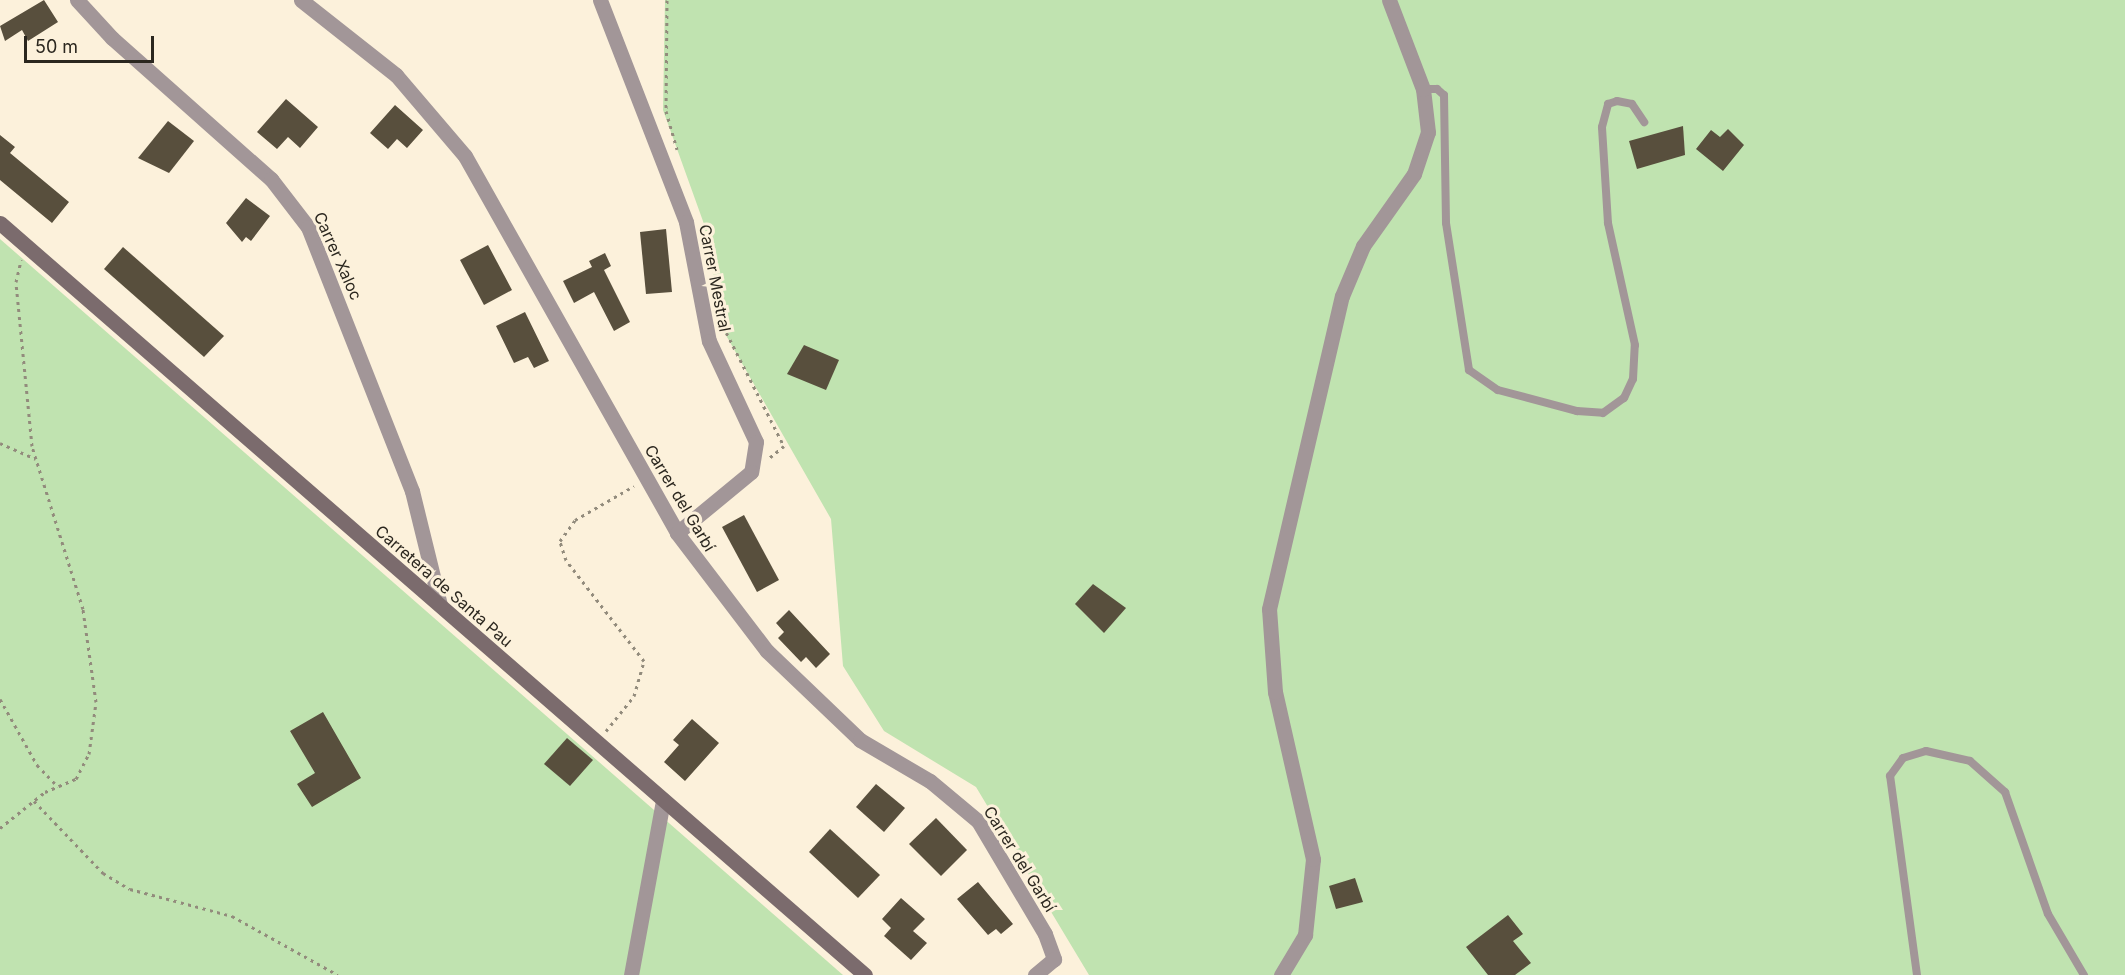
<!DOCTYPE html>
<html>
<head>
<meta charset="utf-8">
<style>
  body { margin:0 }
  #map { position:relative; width:2125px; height:975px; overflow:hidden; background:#fcf1db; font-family:Inter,sans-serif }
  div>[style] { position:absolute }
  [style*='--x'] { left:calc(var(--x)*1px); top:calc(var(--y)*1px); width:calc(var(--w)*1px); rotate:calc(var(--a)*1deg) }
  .green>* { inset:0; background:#c0e3b0 }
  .building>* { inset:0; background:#584f3d }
  .path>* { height:3px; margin-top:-1.5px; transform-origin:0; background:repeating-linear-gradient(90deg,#928b7c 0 3px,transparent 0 7.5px) }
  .service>* { height:8px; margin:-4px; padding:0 4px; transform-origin:4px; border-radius:4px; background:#a29698 }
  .minor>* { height:15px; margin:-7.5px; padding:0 7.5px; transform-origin:7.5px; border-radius:7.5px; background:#a29698 }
  .tertiary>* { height:15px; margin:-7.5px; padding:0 7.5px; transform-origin:7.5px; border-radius:7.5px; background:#a29698 }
  .secondary>* { height:15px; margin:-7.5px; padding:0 7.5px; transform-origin:7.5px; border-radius:7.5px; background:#7b6b6d }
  span { translate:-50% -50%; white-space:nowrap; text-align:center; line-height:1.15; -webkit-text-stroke:6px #fcf1db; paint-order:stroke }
  .street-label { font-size:16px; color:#2b271f }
  .scale { position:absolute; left:24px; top:36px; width:130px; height:27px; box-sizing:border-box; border:3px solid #2b271f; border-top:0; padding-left:8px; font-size:18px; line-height:21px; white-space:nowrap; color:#2b271f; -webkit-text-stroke:4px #fcf1db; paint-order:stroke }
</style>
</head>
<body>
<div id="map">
  <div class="green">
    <i style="clip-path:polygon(665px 0,2125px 0,2125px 975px,1089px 975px,976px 787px,884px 731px,843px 666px,831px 519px,723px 330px,704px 224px,663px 110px)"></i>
    <i style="clip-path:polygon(0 239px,843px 975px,0 975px)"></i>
  </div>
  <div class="building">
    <i style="clip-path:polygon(44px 0,58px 22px,28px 41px,22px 30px,5px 41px,0 26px)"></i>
    <i style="clip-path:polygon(286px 99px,318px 127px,300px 148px,288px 137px,277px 149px,257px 132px)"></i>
    <i style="clip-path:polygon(395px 105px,423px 130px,407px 148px,397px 139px,388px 149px,370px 133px)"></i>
    <i style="clip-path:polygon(168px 121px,194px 141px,169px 173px,138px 158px)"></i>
    <i style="clip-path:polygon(1683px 126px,1685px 155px,1637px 169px,1629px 141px)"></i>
    <i style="clip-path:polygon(1728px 129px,1744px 145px,1723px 171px,1696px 149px,1711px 130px,1720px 137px)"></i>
    <i style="clip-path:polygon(0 135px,15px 147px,10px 153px,69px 202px,52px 223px,0 180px)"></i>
    <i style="clip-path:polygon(246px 198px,270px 216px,251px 241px,246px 237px,242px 242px,226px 223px)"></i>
    <i style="clip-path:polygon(666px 229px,672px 292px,646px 294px,640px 232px)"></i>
    <i style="clip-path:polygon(488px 245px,512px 290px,484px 305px,460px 260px)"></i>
    <i style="clip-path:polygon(123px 247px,224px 336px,204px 357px,104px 269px)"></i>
    <i style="clip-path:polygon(605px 253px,611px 266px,604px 270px,630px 322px,614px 331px,594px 292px,574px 303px,563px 281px,592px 267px,589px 261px)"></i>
    <i style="clip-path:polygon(525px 312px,549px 361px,534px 368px,528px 357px,514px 363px,496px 326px)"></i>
    <i style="clip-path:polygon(804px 345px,839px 360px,826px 390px,787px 374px)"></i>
    <i style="clip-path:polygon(744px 515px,779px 580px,757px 592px,722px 527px)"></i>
    <i style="clip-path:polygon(1093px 584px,1126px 608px,1104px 633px,1075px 604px)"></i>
    <i style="clip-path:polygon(789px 610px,830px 654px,816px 668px,806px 657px,801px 662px,778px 638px,784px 632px,776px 623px)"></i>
    <i style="clip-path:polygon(323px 712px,361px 778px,312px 807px,297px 784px,315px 773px,290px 731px)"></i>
    <i style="clip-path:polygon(692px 719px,719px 743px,685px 781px,664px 762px,679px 745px,673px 740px)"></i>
    <i style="clip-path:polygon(567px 738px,593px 760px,570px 786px,544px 764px)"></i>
    <i style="clip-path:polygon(876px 784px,905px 808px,884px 832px,856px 807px)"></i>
    <i style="clip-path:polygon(936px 818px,967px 850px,941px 876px,909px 844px)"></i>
    <i style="clip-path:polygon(830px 829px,880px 875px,858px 898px,809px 852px)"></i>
    <i style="clip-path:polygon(1355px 878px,1363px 902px,1336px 909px,1329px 886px)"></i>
    <i style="clip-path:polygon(978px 882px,1013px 924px,1001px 934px,996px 929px,988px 935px,957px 899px)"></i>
    <i style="clip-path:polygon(901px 898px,925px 919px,913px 931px,927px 943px,911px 960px,884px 936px,891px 928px,882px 919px)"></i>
    <i style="clip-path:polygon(1508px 915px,1523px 934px,1513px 941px,1531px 963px,1515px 975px,1488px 975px,1466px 947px)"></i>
  </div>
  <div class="path">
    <i style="--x:667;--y:0;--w:111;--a:90.5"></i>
    <i style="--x:666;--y:111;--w:40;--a:74"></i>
    <i style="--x:723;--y:326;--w:135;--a:63.1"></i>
    <i style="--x:784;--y:446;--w:21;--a:141"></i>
    <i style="--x:0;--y:443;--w:39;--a:24"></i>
    <i style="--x:0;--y:699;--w:76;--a:60.7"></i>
    <i style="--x:37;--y:765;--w:30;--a:46"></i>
    <i style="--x:606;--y:731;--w:45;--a:-51.3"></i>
    <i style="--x:634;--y:696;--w:36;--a:-74"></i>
    <i style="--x:644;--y:661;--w:128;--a:-127.7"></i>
    <i style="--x:566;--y:560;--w:20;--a:-108"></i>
    <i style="--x:560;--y:541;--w:26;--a:-54"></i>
    <i style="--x:575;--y:520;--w:68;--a:-30"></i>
    <i style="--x:34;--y:801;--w:100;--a:46.2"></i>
    <i style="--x:103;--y:873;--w:31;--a:31"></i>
    <i style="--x:130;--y:889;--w:106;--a:14.8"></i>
    <i style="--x:232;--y:916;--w:121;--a:29.1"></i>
    <i style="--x:0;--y:828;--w:58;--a:-38.7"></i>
    <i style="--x:45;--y:792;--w:34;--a:-23"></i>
    <i style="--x:76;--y:779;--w:28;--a:-63"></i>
    <i style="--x:89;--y:754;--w:52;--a:-82.3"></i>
    <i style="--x:96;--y:702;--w:94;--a:-98"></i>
    <i style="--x:83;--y:609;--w:171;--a:-107.4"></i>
    <i style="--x:32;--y:446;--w:165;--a:-95.6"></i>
    <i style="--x:16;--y:282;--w:23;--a:-77"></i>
  </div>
  <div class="service">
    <i style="--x:1423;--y:89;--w:14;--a:0"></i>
    <i style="--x:1437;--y:89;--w:9;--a:41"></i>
    <i style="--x:1444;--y:95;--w:128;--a:89.1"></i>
    <i style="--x:1446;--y:223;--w:149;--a:81.1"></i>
    <i style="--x:1469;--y:370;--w:35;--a:35"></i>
    <i style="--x:1498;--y:390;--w:82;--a:14.9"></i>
    <i style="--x:1577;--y:411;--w:26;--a:4"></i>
    <i style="--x:1603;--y:413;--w:26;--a:-36"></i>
    <i style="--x:1624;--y:398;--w:21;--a:-65"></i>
    <i style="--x:1633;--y:379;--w:34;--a:-87"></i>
    <i style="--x:1635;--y:345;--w:125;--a:-102.5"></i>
    <i style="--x:1608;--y:223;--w:96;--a:-93.6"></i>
    <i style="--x:1602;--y:127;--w:24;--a:-75"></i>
    <i style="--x:1608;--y:104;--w:9;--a:-18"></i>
    <i style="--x:1617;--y:101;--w:15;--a:11"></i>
    <i style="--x:1632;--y:104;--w:22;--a:56"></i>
    <i style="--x:1917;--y:975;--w:201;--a:-97.7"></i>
    <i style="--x:1890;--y:776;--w:22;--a:-54"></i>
    <i style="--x:1903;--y:758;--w:24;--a:-17"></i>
    <i style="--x:1926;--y:751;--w:45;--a:12.8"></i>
    <i style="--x:1970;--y:761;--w:47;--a:41.5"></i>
    <i style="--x:2005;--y:792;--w:129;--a:70.6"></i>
    <i style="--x:2048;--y:914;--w:71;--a:59.5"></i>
  </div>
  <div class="minor">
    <i style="--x:77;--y:0;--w:52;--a:47.4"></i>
    <i style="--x:112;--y:38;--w:213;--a:41.6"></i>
    <i style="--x:271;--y:179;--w:61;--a:52.4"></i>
    <i style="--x:308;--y:227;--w:284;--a:68.5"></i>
    <i style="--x:412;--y:491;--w:117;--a:76.2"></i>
    <i style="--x:301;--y:0;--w:121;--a:38.3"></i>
    <i style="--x:396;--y:75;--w:106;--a:49.6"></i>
    <i style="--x:465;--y:156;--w:433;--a:60.6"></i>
    <i style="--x:677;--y:533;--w:148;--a:52.7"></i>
    <i style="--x:767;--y:651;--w:129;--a:43.7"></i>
    <i style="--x:860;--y:740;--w:81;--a:30.4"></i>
    <i style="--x:930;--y:781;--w:62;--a:39.8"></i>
    <i style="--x:978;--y:821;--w:131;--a:59.3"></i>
    <i style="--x:1045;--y:934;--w:27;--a:70"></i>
    <i style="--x:1054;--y:959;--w:25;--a:140"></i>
    <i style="--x:600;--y:0;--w:238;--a:68.8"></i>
    <i style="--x:686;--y:222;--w:121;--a:79.1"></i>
    <i style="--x:709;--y:341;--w:111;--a:65"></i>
    <i style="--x:756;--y:442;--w:30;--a:99"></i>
    <i style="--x:751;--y:472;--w:96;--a:140.5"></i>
    <i style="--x:631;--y:975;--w:178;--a:-79.6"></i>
  </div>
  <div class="tertiary">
    <i style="--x:1281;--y:975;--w:47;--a:-59"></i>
    <i style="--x:1305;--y:935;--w:76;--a:-84"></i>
    <i style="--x:1313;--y:859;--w:171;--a:-102.8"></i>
    <i style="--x:1275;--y:692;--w:83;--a:-94.1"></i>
    <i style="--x:1269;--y:609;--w:321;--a:-76.9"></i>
    <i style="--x:1342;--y:296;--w:54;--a:-67.2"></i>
    <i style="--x:1363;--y:246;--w:88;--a:-54.7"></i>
    <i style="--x:1414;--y:174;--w:44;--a:-71.6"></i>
    <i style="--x:1428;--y:132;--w:43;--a:-96.6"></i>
    <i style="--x:1423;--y:89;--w:95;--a:-110.9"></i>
  </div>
  <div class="secondary">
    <i style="--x:0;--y:223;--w:1146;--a:41"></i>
  </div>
  <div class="street-label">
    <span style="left:338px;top:256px;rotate:66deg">Carrer Xaloc</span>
    <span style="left:715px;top:278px;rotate:79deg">Carrer Mestral</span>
    <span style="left:680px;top:498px;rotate:59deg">Carrer del Garbí</span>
    <span style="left:444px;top:586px;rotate:41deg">Carretera de Santa Pau</span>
    <span style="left:1020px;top:859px;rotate:58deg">Carrer del Garbí</span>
  </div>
  <div class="scale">50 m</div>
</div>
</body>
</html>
